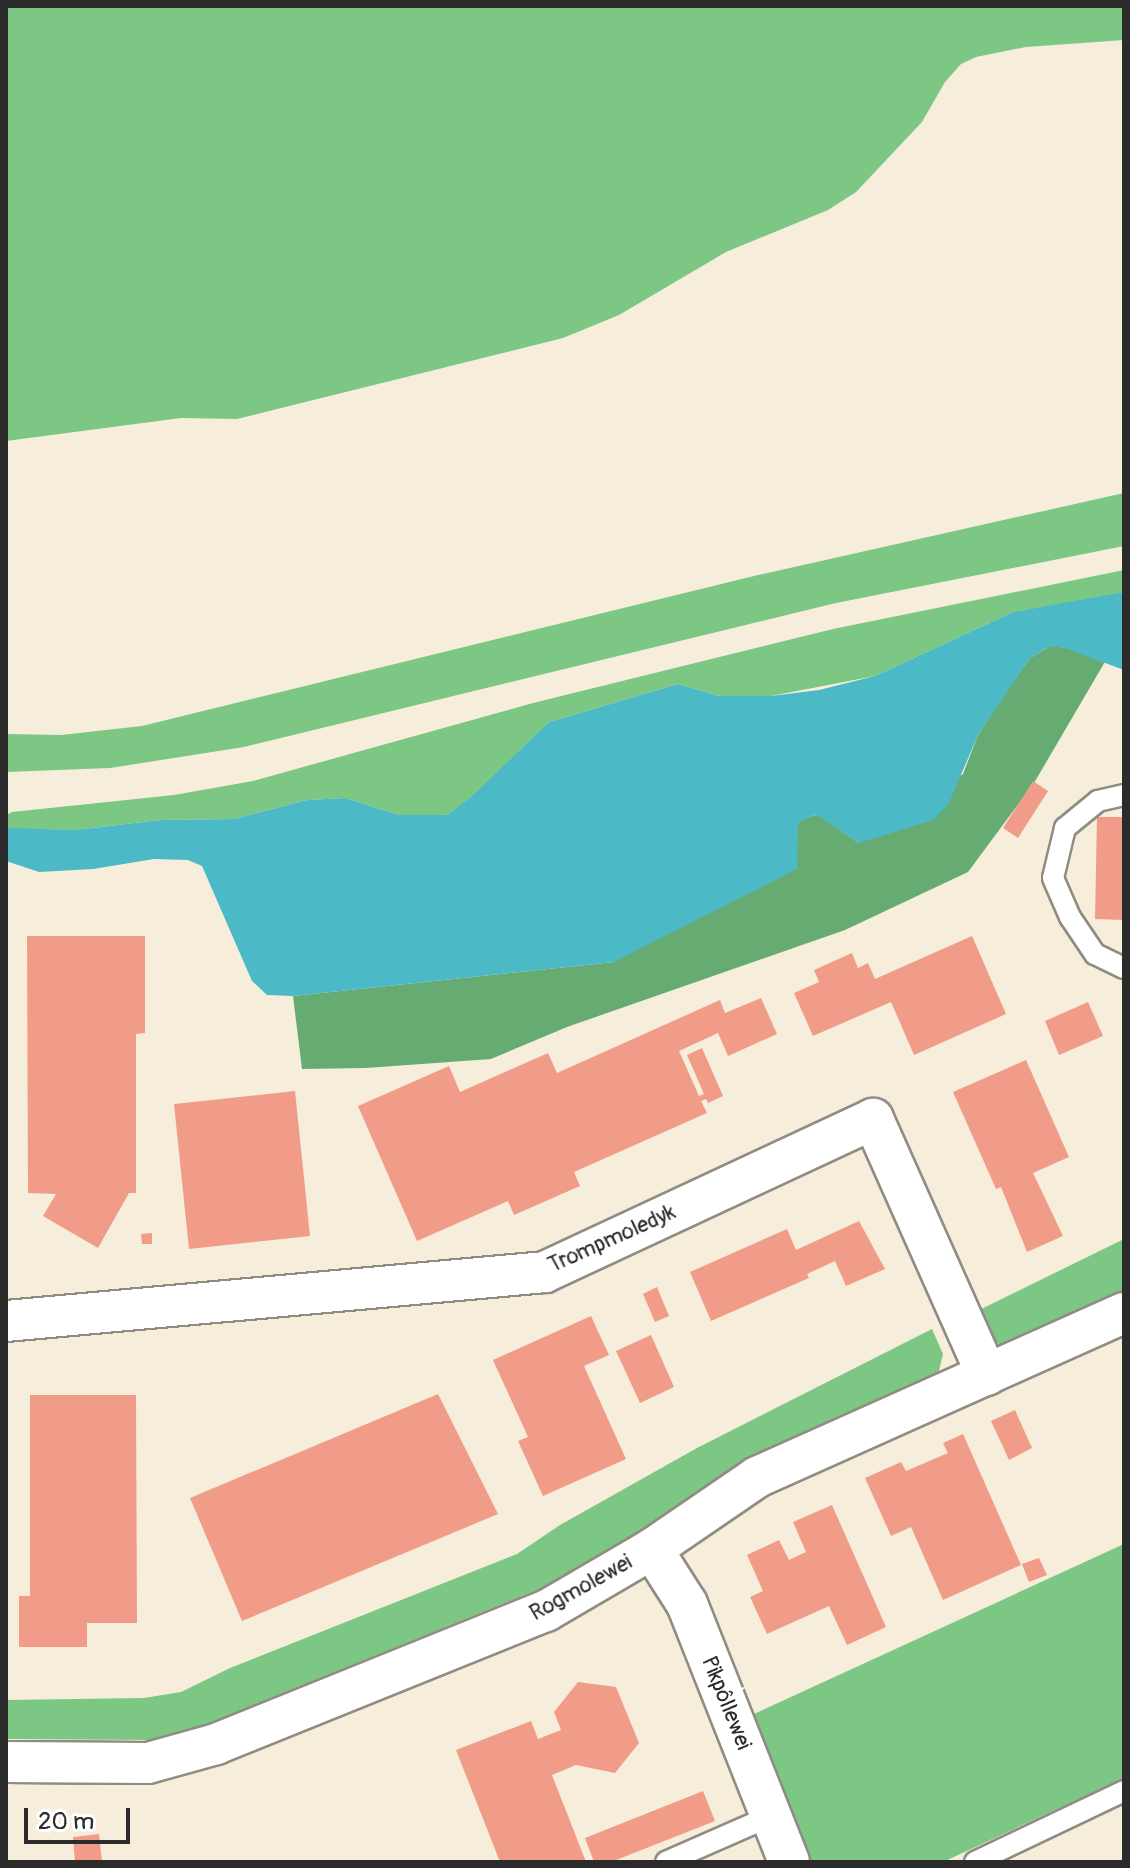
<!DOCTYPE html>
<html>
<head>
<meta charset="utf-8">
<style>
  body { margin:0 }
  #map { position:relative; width:1130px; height:1868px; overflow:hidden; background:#f6edda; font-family:Pangolin,sans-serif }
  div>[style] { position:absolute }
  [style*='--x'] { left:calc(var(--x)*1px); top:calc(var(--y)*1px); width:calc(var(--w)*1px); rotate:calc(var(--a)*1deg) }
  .green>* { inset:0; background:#7dc784 }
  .forest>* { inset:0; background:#66ac72 }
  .water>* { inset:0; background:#4cb9c7 }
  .building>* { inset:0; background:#f19c89 }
  .roads { filter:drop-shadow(2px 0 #908c82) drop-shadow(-2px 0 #908c82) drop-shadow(0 2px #908c82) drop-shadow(0 -2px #908c82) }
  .service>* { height:20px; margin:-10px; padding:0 10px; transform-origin:10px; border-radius:10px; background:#fff }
  .minor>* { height:40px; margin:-20px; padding:0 20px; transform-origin:20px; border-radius:20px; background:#fff }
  span { translate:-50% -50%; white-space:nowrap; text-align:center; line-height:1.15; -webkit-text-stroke:8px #fff; paint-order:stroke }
  .street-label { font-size:22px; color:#2b2b2b }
  .frame { position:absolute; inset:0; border:8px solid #2b2b2b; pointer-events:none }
  .scale { position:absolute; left:24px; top:1808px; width:106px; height:36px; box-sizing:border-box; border:4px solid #2b2b2b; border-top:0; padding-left:10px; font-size:24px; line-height:28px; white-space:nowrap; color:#2b2b2b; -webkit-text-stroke:6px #fff; paint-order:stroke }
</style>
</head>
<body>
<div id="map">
  <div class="green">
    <i style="clip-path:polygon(6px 6px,1124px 6px,1124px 40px,1026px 47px,976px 57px,961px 64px,945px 82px,922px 122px,856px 192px,828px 210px,726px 252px,619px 315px,563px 338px,237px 419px,181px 418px,6px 441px)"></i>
    <i style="clip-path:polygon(1124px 493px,1124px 546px,836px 603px,244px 747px,110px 768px,6px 772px,6px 734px,61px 735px,142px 726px,754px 576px)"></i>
    <i style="clip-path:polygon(1124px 570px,1124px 594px,1013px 612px,875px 676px,771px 696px,719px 696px,678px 684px,549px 722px,470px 799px,447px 815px,399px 815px,345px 798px,307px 800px,234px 819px,160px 820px,75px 830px,6px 829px,6px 815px,12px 812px,174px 795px,253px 781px,533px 703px,833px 629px)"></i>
    <i style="clip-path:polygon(1124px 1239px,1124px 1291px,1004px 1346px,989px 1340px,973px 1313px)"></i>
    <i style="clip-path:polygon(932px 1329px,943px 1354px,938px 1375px,754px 1459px,706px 1487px,618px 1557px,187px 1732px,152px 1740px,6px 1739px,6px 1700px,144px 1698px,181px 1692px,230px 1668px,517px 1554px,560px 1525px,697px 1448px)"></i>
    <i style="clip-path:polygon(1124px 1544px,1124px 1778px,943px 1862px,812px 1862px,754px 1714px)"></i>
  </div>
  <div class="forest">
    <i style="clip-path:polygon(1049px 647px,1062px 647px,1106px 660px,1034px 783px,968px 872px,845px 930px,567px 1027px,491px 1059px,366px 1068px,302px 1069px,293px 996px,614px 962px,798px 822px,817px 814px,859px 843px,963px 774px,978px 735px,1002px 698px,1030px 658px)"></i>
  </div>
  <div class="water">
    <i style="clip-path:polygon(1119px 593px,1124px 594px,1124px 670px,1062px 647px,1049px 647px,1030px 658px,978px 735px,949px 803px,933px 820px,859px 843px,816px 814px,798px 823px,797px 869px,614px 962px,293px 996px,267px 995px,252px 981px,202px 866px,188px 860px,154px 859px,93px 869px,39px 872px,6px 861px,8px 828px,75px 830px,160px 820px,234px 819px,307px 800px,345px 798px,399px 815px,447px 815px,470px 798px,549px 722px,678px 684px,719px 696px,771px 696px,819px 690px,875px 676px,1013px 612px)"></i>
  </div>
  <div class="building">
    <i style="clip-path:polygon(1033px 781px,1048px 791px,1018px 838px,1003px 828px)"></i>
    <i style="clip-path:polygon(1097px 817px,1124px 817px,1124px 920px,1095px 919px)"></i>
    <i style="clip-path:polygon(27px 936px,145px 936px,145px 1033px,136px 1034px,136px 1193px,129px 1193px,98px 1248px,43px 1216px,56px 1194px,28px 1193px)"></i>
    <i style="clip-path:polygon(972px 936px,1006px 1014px,914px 1055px,891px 1002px,813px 1036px,794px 993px,819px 982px,814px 970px,852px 953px,858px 968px,868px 963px,875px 979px)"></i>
    <i style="clip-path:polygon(761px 998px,777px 1034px,728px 1056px,718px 1033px,679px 1051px,699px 1096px,704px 1094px,687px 1055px,702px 1048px,723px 1096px,708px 1103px,706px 1099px,701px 1101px,707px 1113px,574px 1172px,580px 1186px,514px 1215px,508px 1201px,417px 1241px,358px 1106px,449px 1066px,460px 1092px,548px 1053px,557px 1073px,720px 1000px,725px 1013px)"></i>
    <i style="clip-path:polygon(1088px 1002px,1103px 1036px,1059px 1055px,1045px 1021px)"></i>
    <i style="clip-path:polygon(1026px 1060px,1069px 1157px,1033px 1173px,1063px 1236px,1027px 1252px,1001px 1187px,996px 1189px,953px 1092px)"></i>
    <i style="clip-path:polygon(295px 1091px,310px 1236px,189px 1249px,174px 1104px)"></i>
    <i style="clip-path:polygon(859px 1221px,885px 1269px,846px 1286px,835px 1261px,807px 1274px,809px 1278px,711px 1321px,690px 1272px,787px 1229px,796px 1250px)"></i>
    <i style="clip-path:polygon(152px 1233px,152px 1244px,142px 1244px,141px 1234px)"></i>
    <i style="clip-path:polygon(657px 1287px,669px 1316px,655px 1322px,643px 1294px)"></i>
    <i style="clip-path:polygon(591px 1316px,609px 1355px,584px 1366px,626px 1459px,543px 1496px,518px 1441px,528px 1437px,493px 1360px)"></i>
    <i style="clip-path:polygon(651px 1335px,674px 1387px,640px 1403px,616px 1351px)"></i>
    <i style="clip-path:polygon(438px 1394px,498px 1514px,242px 1621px,190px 1498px)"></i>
    <i style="clip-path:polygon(30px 1395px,136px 1395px,137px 1623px,87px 1623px,87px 1647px,19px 1647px,19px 1596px,30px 1596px)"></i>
    <i style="clip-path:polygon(1015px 1410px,1032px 1448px,1009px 1460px,991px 1421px)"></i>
    <i style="clip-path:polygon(963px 1434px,1021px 1565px,943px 1600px,911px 1527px,891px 1536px,865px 1478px,901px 1462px,906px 1471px,948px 1453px,943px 1443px)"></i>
    <i style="clip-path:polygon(832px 1505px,886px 1627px,847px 1645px,829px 1606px,767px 1634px,750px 1597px,763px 1591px,747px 1555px,779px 1540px,789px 1560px,806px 1552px,793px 1522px)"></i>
    <i style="clip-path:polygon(1039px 1558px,1047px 1575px,1029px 1582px,1022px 1564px)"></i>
    <i style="clip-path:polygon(578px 1682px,616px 1687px,639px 1743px,615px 1773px,576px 1765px,552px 1775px,586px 1862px,500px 1862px,456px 1750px,531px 1721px,538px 1739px,561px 1730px,554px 1712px)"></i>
    <i style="clip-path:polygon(703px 1791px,715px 1821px,611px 1862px,594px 1862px,585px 1838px)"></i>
    <i style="clip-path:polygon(99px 1834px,102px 1862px,75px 1862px,73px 1837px)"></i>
  </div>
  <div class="roads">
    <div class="service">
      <i style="--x:1124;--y:795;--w:27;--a:167"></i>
      <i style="--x:1098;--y:801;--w:43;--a:140.7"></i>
      <i style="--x:1065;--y:828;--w:51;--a:103.5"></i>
      <i style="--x:1053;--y:878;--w:43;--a:66.4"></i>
      <i style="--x:1070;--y:917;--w:45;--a:56"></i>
      <i style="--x:1095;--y:954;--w:32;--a:26"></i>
      <i style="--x:666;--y:1862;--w:115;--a:-23.7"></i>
      <i style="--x:975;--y:1862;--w:165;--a:-25.5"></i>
    </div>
    <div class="minor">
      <i style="--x:6;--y:1321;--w:541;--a:-5.19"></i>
      <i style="--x:545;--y:1272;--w:362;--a:-25"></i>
      <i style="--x:873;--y:1119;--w:280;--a:66"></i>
      <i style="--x:652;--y:1549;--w:65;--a:57.5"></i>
      <i style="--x:687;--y:1604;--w:277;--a:68.4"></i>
      <i style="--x:6;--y:1762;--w:142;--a:0.4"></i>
      <i style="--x:148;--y:1763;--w:71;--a:-15.6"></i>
      <i style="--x:216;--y:1744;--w:356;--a:-22"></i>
      <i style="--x:546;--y:1611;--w:123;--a:-30.3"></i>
      <i style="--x:652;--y:1549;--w:127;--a:-34.4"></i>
      <i style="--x:757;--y:1477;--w:402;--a:-24.1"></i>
    </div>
  </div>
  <div class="street-label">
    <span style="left:612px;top:1239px;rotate:-24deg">Trompmoledyk</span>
    <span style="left:581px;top:1588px;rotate:-29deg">Rogmolewei</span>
    <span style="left:726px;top:1703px;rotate:68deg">Pikpôllewei</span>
  </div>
  <div class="frame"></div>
  <div class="scale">20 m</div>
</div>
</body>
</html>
